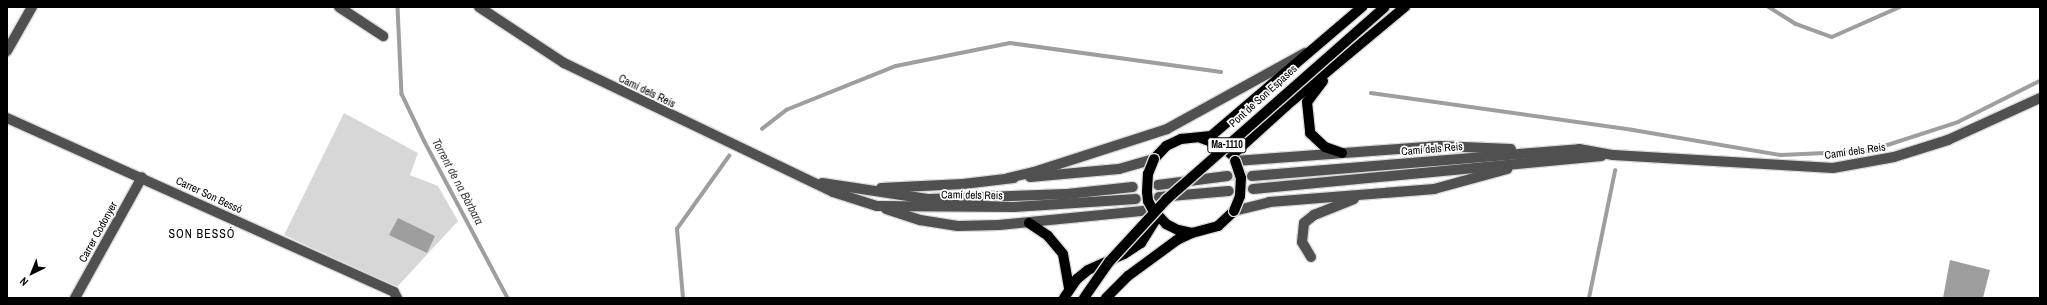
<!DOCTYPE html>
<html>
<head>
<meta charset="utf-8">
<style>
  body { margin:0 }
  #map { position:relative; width:2047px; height:305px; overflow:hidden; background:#fff; font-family:"Archivo Narrow",sans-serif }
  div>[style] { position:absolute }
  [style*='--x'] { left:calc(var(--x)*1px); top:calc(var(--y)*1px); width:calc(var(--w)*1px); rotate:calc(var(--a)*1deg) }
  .green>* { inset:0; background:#d7d7d7 }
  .water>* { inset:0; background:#9e9e9e }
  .stream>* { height:3.5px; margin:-1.75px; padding:0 1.75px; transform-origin:1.75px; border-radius:1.75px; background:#9e9e9e }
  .minor-tunnel>* { height:10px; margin-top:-5px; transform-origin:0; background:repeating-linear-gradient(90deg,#d9d9d9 0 10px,transparent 0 15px) }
  .roads { filter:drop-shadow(1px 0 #dbdbdb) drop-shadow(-1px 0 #dbdbdb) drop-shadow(0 1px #dbdbdb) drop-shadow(0 -1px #dbdbdb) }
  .minor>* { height:10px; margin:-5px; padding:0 5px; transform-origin:5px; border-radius:5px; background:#505050 }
  .major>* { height:10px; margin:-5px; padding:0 5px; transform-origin:5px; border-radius:5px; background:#000 }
  .bridges { filter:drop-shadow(1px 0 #dbdbdb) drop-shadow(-1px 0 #dbdbdb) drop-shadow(0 1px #dbdbdb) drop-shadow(0 -1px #dbdbdb) }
  .major-bridge>* { height:10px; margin:-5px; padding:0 5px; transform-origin:5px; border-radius:5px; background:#000 }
  span { translate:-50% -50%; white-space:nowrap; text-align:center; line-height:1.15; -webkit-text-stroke:3.5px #fff; paint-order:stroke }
  .shield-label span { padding:1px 3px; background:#fff; border:1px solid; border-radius:3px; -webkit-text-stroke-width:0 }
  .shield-label { font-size:10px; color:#000; font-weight:700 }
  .street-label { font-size:11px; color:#000 }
  .water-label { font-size:12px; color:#3f3f3f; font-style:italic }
  .neighbourhood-label { font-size:12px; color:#000; letter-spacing:1px }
  .frame { position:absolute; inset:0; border:8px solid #000; pointer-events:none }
  .north { position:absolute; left:12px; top:253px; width:40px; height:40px; -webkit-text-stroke:3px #fff; paint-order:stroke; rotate:223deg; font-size:11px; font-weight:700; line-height:16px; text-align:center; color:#000 }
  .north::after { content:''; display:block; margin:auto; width:14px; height:18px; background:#000; clip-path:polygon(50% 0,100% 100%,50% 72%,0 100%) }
</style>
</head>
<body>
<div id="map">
  <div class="green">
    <i style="clip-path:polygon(344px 113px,418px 153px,410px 175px,438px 186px,458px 221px,397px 287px,284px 235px)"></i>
  </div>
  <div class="water">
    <i style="clip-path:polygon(398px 218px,435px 236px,427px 253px,389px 235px)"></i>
    <i style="clip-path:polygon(1950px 260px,1990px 270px,1983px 298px,1943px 298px)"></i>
  </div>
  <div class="stream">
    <i style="--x:398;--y:7;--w:87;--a:87.4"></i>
    <i style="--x:402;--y:94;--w:53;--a:64.4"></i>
    <i style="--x:425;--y:142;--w:177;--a:62"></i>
    <i style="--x:1769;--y:7;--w:32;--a:32"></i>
    <i style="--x:1796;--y:24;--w:38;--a:20"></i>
    <i style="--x:1832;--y:37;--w:74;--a:-23.8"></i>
    <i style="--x:1371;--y:93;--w:265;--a:8"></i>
    <i style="--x:1633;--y:130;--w:150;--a:9.6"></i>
    <i style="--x:1781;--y:155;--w:88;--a:-2.6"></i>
    <i style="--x:1869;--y:151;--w:94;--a:-18"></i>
    <i style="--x:1958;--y:122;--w:92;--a:-26.6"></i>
    <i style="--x:762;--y:129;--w:31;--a:-38"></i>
    <i style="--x:786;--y:110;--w:118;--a:-21.8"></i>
    <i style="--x:896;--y:66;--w:116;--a:-11.4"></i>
    <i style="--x:1010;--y:43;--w:213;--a:7.8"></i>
    <i style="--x:683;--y:298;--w:69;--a:-95"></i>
    <i style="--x:677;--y:229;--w:90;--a:-54.5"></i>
    <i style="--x:1589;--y:298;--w:130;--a:-78.4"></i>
  </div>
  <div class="minor-tunnel">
    <i style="--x:1227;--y:176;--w:25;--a:0"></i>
  </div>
  <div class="roads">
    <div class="minor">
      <i style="--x:339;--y:7;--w:53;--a:33.4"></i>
      <i style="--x:479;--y:7;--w:102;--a:33.4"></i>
      <i style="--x:564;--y:63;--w:298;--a:25.6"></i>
      <i style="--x:833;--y:192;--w:46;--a:17.7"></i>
      <i style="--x:877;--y:206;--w:137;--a:0.4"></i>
      <i style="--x:1014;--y:207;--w:122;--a:-3.8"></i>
      <i style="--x:7;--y:51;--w:51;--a:-60.4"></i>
      <i style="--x:7;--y:118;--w:424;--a:24.2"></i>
      <i style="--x:394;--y:292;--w:7;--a:63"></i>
      <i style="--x:1235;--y:161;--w:205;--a:-4.2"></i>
      <i style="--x:1439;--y:146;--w:72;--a:2.4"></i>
      <i style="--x:1252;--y:176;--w:328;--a:-4.7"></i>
      <i style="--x:1579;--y:149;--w:35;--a:10"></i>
      <i style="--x:1613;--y:155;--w:220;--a:3.4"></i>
      <i style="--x:1833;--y:168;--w:62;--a:-10.2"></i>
      <i style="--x:1894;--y:157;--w:57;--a:-17.5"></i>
      <i style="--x:1948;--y:140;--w:101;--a:-24.5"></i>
      <i style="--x:1030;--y:177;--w:89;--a:-5.1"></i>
      <i style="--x:1119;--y:169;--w:36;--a:-16"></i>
      <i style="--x:1008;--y:178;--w:27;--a:-13"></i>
      <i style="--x:1034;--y:172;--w:140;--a:-17.9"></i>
      <i style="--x:1167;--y:129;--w:158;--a:-28.8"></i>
      <i style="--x:822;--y:183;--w:107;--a:8.6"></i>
      <i style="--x:928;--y:199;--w:139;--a:-2.1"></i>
      <i style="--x:1067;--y:194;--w:66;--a:-6.1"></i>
      <i style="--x:1158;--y:185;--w:70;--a:-7.4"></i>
      <i style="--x:881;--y:188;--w:82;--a:-2.8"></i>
      <i style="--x:963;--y:184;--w:51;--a:-6.7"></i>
      <i style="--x:1253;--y:189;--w:350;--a:-5.4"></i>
      <i style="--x:1159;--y:197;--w:70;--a:-4.9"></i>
      <i style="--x:886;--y:209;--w:36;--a:18"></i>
      <i style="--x:920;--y:220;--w:38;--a:9"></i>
      <i style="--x:958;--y:226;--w:41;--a:-1.4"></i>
      <i style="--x:999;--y:225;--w:155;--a:-5.6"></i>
      <i style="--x:1234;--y:211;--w:36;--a:-14"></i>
      <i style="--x:1269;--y:202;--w:166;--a:-4.5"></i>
      <i style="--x:1434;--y:189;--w:76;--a:-15.3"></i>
      <i style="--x:1311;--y:257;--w:17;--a:-121"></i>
      <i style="--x:1302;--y:242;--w:19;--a:-84"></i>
      <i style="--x:1304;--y:223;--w:13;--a:-39"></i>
      <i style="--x:1314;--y:215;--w:43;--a:-21.8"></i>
      <i style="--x:75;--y:298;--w:138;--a:-61"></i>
    </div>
    <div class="major">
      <i style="--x:1323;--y:81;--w:26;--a:127"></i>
      <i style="--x:1307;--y:102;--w:31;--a:84"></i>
      <i style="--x:1310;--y:133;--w:21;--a:43"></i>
      <i style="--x:1325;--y:147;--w:18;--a:19"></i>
      <i style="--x:1201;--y:138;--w:20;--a:20"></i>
      <i style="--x:1220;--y:145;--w:14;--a:39"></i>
      <i style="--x:1232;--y:155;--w:73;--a:-42.2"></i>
      <i style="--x:1286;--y:106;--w:155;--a:-39.8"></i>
      <i style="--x:1154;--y:159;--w:18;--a:-47"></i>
      <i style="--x:1166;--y:146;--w:17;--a:-25"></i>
      <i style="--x:1181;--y:139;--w:30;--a:-6"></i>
      <i style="--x:1211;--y:136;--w:199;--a:-40.5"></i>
      <i style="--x:1154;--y:211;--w:18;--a:47"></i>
      <i style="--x:1166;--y:224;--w:13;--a:27"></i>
      <i style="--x:1178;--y:230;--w:14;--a:12"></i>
      <i style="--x:1192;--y:233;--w:27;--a:-15"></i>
      <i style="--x:1218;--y:226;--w:22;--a:-43"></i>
      <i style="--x:1029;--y:223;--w:23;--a:34"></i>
      <i style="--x:1048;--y:236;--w:23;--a:50"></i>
      <i style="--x:1063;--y:254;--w:36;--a:80"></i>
      <i style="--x:1064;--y:298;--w:23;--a:-56"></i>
      <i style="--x:1077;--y:279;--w:14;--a:-39"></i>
      <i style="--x:1088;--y:270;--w:39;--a:-24"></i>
      <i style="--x:1124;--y:254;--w:20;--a:-33"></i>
      <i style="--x:1141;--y:243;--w:32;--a:-58"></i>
      <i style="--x:1106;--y:298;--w:31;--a:-45"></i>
      <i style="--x:1128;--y:276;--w:61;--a:-36.3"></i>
      <i style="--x:1177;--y:240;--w:17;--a:-25"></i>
    </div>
  </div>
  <div class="bridges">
    <div class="major-bridge">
      <i style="--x:1153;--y:210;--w:10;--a:-119"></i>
      <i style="--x:1148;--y:201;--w:9;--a:-96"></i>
      <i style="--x:1147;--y:192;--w:18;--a:-87"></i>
      <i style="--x:1148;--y:174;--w:16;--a:-68"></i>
      <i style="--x:1234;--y:211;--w:16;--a:-68"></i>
      <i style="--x:1240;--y:196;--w:18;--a:-87"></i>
      <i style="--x:1241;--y:178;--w:18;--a:-109"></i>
      <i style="--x:1084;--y:298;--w:44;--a:-55.2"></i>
      <i style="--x:1109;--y:262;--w:86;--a:-47.4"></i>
      <i style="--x:1167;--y:199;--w:290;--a:-41.4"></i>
    </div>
  </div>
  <div class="shield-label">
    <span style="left:1227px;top:145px">Ma-1110</span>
  </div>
  <div class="street-label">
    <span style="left:647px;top:91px;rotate:26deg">Camí dels Reis</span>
    <span style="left:1263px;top:96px;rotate:-42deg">Pont de Son Espases</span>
    <span style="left:1432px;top:149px;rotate:-5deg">Camí dels Reis</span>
    <span style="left:1855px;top:151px;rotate:-8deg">Camí dels Reis</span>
    <span style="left:209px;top:195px;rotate:25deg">Carrer Son Bessó</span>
    <span style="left:972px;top:195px;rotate:1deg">Camí dels Reis</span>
    <span style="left:98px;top:232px;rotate:-61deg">Carrer Codonyer</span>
  </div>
  <div class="water-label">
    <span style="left:457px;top:182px;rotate:62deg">Torrent de na Bàrbara</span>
  </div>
  <div class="neighbourhood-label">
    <span style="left:202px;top:235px">SON BESSÓ</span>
  </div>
  <div class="frame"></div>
  <div class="north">N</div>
</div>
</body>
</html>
